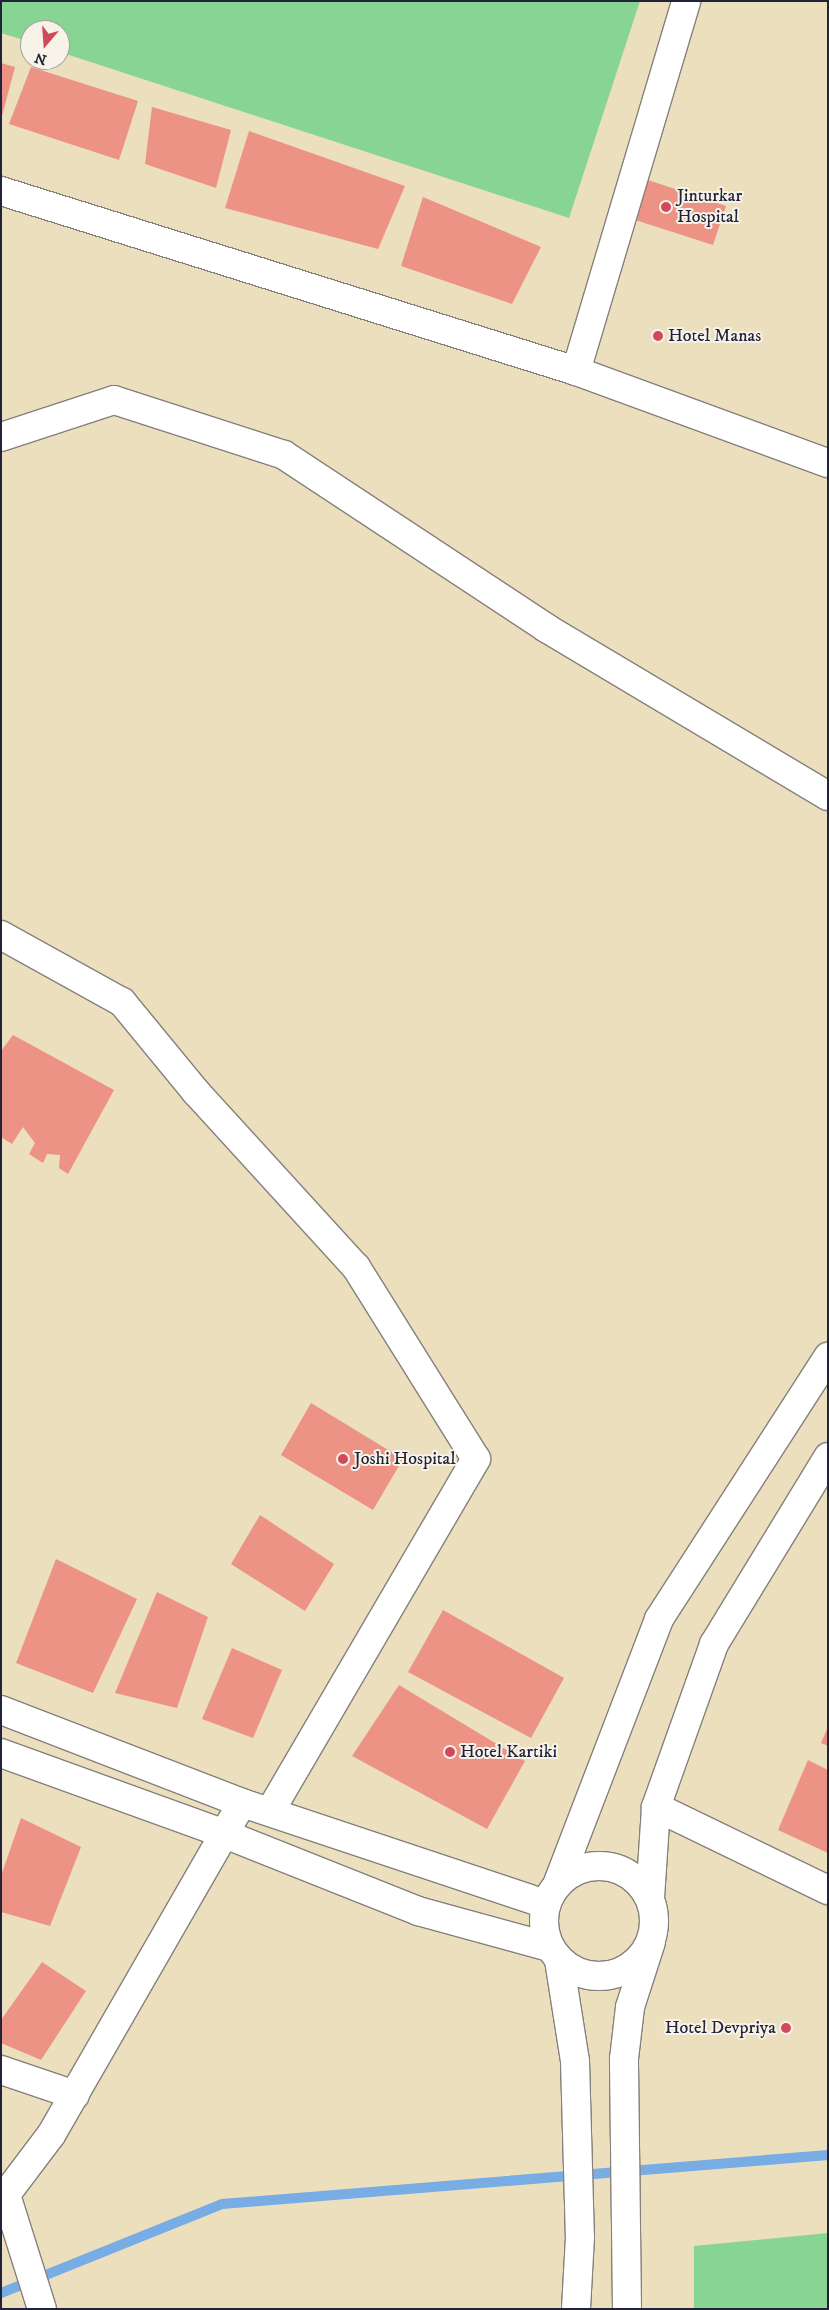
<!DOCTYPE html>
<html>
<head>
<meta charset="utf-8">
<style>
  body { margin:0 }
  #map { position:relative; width:829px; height:2310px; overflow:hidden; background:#ebdfbe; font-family:"IM FELL DW Pica",serif }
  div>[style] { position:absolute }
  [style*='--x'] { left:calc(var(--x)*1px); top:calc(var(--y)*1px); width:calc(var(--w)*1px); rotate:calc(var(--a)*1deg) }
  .green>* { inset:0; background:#88d492 }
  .stream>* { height:10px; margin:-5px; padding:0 5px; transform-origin:5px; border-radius:5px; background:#78ace5 }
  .building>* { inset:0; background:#ec9385 }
  .roads { filter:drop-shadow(1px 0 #86807c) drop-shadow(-1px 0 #86807c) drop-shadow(0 1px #86807c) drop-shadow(0 -1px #86807c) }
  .minor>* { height:28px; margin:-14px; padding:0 14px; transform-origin:14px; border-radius:14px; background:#fff }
  .tertiary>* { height:28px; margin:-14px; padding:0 14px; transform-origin:14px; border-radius:14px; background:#fff }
  .primary>* { height:28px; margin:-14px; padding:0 14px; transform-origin:14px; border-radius:14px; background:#fff }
  .primary>.ring { margin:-14px; padding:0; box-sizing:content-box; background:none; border:28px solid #fff; border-radius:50% }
  .dots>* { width:14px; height:14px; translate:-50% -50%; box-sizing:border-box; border:2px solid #f7f3e8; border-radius:50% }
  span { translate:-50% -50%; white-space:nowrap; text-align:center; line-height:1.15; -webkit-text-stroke:4px #f7f3e8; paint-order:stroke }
  .poi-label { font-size:18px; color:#22223b }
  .left { translate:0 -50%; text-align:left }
  .right { translate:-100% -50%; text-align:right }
  .frame { position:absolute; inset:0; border:2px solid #22223b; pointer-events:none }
  .north { position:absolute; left:20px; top:20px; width:50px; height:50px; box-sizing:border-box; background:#f7f3e8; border:1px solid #a29fa3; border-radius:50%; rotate:198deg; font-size:14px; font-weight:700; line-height:20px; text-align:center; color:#22223b }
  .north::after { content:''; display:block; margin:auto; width:18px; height:22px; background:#d1495b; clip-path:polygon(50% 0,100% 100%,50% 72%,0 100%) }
</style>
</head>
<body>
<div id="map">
  <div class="green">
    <i style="clip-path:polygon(1px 1px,640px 1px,569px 218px,60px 52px,60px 30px,30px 30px,30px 42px,1px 33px)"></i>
    <i style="clip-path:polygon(828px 2233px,828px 2309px,694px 2309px,694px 2246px)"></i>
  </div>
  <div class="stream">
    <i style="--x:1;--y:2293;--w:238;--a:-21.9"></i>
    <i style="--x:222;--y:2204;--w:608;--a:-4.62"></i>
  </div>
  <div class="building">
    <i style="clip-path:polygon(1px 63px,15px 67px,2px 116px,1px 116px)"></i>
    <i style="clip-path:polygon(31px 67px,138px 101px,119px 160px,9px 124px)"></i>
    <i style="clip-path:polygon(152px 107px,231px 130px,216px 188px,145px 164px)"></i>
    <i style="clip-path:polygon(249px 131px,405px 186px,378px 249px,225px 208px)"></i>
    <i style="clip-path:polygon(645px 179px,726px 206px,713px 245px,632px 219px)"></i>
    <i style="clip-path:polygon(423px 197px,541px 247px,512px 304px,401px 266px)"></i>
    <i style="clip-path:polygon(13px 1035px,114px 1090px,68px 1174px,59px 1168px,60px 1155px,47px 1154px,43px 1163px,29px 1154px,35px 1143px,23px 1127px,12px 1144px,1px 1137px,1px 1051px)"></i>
    <i style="clip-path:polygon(311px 1403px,403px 1459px,373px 1510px,281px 1455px)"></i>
    <i style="clip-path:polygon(260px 1515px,334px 1564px,305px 1611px,231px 1564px)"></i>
    <i style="clip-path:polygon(56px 1559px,137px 1599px,93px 1693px,16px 1663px)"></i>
    <i style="clip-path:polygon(157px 1592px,208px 1617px,177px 1708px,115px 1693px)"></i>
    <i style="clip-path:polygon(443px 1610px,564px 1678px,531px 1738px,408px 1672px)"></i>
    <i style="clip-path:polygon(232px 1648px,282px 1670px,253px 1738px,202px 1719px)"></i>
    <i style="clip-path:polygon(399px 1685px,525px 1761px,487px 1829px,352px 1756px)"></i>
    <i style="clip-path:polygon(828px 1727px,828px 1746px,821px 1743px)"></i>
    <i style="clip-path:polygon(808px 1760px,828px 1770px,828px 1853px,778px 1830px)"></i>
    <i style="clip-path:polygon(21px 1818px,81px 1847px,50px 1926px,1px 1912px,1px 1876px)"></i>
    <i style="clip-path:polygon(42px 1962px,86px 1991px,41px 2060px,1px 2043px,1px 2020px)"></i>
  </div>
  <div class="roads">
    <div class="minor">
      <i style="--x:1;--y:191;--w:603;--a:17.38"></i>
      <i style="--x:576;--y:371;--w:268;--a:20.1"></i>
      <i style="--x:576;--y:371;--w:386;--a:-73.4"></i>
      <i style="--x:1;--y:437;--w:119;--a:-18.1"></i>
      <i style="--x:114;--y:400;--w:179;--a:17.9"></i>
      <i style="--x:284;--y:455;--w:314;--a:33.4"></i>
      <i style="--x:546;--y:628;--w:328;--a:30.8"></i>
      <i style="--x:1;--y:935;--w:138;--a:29"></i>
      <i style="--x:122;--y:1002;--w:117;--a:50.6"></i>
      <i style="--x:196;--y:1092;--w:237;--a:47.6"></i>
      <i style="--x:356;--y:1267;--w:226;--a:58"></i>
      <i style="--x:476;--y:1459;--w:406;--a:120.3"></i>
      <i style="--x:656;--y:1807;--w:191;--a:25.8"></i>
      <i style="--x:1;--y:2070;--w:78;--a:18.7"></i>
      <i style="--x:7;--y:2198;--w:116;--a:72.5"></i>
      <i style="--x:1;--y:2201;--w:83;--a:-52.9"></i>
      <i style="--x:51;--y:2135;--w:383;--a:-60.1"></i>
    </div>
    <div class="tertiary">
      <i style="--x:1;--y:1710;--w:258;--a:21.1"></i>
      <i style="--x:242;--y:1803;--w:320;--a:18.4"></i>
      <i style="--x:1;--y:1753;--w:240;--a:19.9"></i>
      <i style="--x:227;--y:1835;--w:206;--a:21.7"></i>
      <i style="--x:418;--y:1911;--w:137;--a:15.3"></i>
    </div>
    <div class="primary">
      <i class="ring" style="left:544px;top:1866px;width:82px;height:82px"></i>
      <i style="--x:557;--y:1885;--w:285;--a:-69"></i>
      <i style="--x:659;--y:1619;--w:312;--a:-57.2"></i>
      <i style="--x:650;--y:1898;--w:91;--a:-86.2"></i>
      <i style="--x:656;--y:1807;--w:173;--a:-70.4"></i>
      <i style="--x:714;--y:1644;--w:219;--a:-58.6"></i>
      <i style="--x:559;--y:1960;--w:102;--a:81"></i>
      <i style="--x:575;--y:2061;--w:176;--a:88.4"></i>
      <i style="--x:580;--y:2237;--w:72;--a:93.2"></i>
      <i style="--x:627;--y:2309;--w:250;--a:-90.7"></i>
      <i style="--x:624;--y:2059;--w:52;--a:-83.4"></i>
      <i style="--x:630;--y:2007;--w:68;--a:-72.1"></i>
    </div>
  </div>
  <div class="dots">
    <i style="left:666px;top:207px;background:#d1495b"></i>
    <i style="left:658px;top:336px;background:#d1495b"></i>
    <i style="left:343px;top:1459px;background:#d1495b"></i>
    <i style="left:450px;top:1752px;background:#d1495b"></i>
    <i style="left:786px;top:2028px;background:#d1495b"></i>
  </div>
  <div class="poi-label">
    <span class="left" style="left:677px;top:207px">Jinturkar<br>Hospital</span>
    <span class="left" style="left:668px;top:336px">Hotel Manas</span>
    <span class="left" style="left:354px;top:1459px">Joshi Hospital</span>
    <span class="left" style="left:460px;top:1752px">Hotel Kartiki</span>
    <span class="right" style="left:776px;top:2028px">Hotel Devpriya</span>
  </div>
  <div class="frame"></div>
  <div class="north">N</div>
</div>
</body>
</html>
